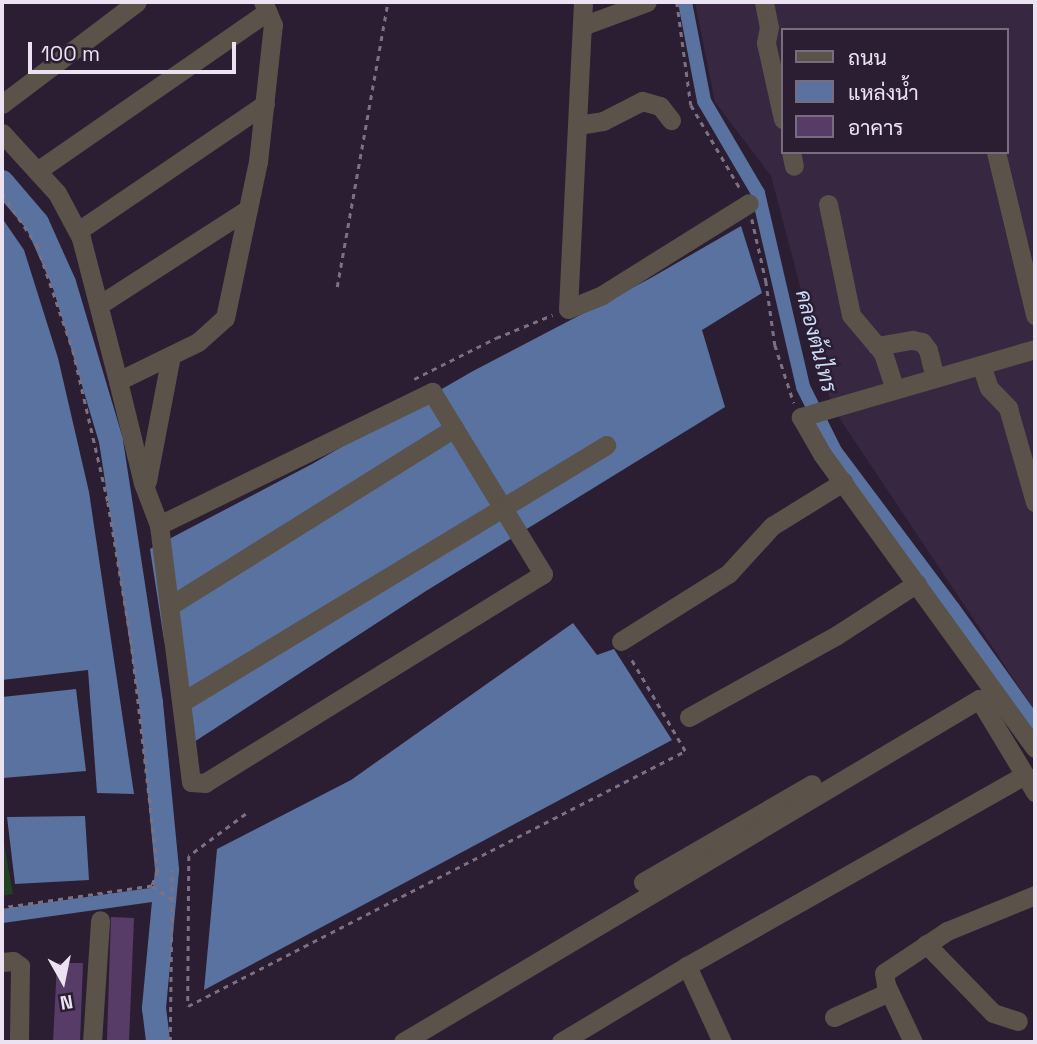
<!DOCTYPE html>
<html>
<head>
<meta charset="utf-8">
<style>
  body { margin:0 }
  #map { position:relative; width:1037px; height:1044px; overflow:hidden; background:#2b1e33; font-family:"Space Grotesk",Sarabun,sans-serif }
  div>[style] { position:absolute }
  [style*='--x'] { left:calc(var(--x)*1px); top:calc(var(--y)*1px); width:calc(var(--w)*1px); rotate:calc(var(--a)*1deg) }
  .built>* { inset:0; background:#372741 }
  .green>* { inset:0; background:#214123 }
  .water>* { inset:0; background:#59729f }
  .canal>* { height:14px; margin:-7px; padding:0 7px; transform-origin:7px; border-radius:7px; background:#59729f }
  .river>* { height:24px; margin:-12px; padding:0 12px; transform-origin:12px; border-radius:12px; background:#59729f }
  .building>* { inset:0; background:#573c67 }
  .path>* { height:2.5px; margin-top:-1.25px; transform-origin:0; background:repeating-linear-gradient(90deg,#7c7183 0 5px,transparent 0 10px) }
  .minor>* { height:19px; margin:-9.5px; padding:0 9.5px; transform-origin:9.5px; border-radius:9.5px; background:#5b5249 }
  span { translate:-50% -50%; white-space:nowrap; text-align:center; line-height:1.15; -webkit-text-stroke:5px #2b1e33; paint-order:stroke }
  .water-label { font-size:21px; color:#cedefa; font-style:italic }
  .frame { position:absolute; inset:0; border:4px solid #ebe3f1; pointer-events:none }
  .legend { position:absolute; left:781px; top:28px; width:228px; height:126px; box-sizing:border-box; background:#2b1e33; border:2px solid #786d7f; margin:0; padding:9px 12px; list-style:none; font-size:21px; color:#ebe3f1 }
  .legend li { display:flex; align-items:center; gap:14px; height:35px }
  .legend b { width:35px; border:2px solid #786d7f }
  .north { position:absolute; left:28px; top:946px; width:70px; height:70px; -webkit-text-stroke:5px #2b1e33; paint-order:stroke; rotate:171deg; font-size:19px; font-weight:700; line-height:28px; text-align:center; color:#ebe3f1 }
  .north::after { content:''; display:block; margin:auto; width:24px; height:32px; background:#ebe3f1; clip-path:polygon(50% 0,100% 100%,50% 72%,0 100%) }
  .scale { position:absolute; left:28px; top:42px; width:208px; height:32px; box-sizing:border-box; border:4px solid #ebe3f1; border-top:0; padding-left:9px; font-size:21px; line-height:24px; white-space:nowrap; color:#ebe3f1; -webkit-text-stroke:5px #2b1e33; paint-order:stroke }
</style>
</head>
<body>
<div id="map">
  <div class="built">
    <i style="clip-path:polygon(evenodd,695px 2px,1035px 2px,1035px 711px,832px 407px,771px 176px,715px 102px,695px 2px,783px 30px,1007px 30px,1007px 152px,783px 152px,783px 30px)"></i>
  </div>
  <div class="green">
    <i style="clip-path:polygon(2px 832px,13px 894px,2px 896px)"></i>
  </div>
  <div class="water">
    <i style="clip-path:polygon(2px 218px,24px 250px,58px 358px,89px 492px,134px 794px,97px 793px,88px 670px,2px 680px)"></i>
    <i style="clip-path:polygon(741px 226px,762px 293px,702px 330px,725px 407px,426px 591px,194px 742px,164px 640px,150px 549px,312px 464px,473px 371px,649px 279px)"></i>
    <i style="clip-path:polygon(573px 623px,597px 655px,614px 649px,672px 740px,204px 990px,217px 849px,351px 780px)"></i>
    <i style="clip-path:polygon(76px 689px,86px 771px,3px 778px,2px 697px)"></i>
    <i style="clip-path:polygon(85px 816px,89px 880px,15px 884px,7px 817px)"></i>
  </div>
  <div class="canal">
    <i style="--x:685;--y:2;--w:101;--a:79.1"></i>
    <i style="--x:704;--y:101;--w:107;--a:59.6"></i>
    <i style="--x:758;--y:193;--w:199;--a:76.9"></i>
    <i style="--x:803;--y:387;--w:72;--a:63.4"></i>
    <i style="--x:835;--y:451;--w:196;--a:53.1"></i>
    <i style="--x:953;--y:608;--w:141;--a:54.5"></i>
    <i style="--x:2;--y:916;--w:165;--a:-8"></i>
  </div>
  <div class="river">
    <i style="--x:2;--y:182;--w:54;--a:49.5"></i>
    <i style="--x:37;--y:223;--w:66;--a:65.8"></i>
    <i style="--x:64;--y:283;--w:165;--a:73.4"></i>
    <i style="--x:111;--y:441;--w:265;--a:81.3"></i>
    <i style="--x:151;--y:703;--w:168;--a:84.5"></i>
    <i style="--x:167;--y:870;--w:139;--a:95.4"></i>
    <i style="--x:154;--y:1008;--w:34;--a:83"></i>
  </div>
  <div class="building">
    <i style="clip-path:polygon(111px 917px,134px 918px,129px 1041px,107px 1040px)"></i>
    <i style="clip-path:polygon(57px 963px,83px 963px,80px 1042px,53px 1042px)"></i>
  </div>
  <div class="path">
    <i style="--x:677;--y:2;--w:104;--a:82.3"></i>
    <i style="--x:691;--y:105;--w:99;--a:59.5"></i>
    <i style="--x:2;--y:193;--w:63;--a:56.1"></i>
    <i style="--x:37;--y:245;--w:111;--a:71.1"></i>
    <i style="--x:73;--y:350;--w:156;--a:77"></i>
    <i style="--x:108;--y:502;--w:139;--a:80.5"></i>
    <i style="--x:131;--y:639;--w:234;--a:83.4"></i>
    <i style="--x:158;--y:871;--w:16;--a:112"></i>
    <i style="--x:152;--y:886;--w:152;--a:171.7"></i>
    <i style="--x:752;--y:219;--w:64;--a:77.3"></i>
    <i style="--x:766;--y:281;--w:65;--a:82"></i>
    <i style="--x:775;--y:345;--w:61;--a:71.9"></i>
    <i style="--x:337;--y:287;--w:290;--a:-79.9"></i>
    <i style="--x:414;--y:379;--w:92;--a:-26.6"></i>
    <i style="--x:496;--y:338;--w:61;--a:-22.3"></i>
    <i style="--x:246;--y:814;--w:71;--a:143.6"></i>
    <i style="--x:189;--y:856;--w:150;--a:90.4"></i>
    <i style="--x:188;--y:1006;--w:559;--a:-27.16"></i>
    <i style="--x:685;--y:751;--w:110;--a:-120.5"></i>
    <i style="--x:152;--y:886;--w:22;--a:34"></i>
    <i style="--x:170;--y:1042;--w:172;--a:-89.3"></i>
  </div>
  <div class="minor">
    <i style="--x:583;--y:2;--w:307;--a:92.8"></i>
    <i style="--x:568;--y:309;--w:37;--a:-22"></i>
    <i style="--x:602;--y:295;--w:173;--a:-32"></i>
    <i style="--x:764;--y:2;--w:25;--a:79"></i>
    <i style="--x:769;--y:27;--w:16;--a:101"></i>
    <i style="--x:766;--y:43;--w:78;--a:77.4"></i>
    <i style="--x:582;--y:26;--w:69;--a:-20.3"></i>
    <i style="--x:2;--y:104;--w:169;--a:-37.1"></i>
    <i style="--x:578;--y:125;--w:25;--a:-9"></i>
    <i style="--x:603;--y:121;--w:44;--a:-27.1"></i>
    <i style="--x:642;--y:101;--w:19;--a:16"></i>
    <i style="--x:660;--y:106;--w:18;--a:52"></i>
    <i style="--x:2;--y:133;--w:81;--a:47.5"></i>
    <i style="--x:57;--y:193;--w:51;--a:61.9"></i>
    <i style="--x:81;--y:238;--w:148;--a:75.5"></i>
    <i style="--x:791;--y:152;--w:14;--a:78"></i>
    <i style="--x:996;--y:152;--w:168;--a:76.5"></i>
    <i style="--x:37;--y:171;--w:280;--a:-34.7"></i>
    <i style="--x:828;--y:204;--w:113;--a:78.3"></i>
    <i style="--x:851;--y:315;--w:50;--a:49.9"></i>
    <i style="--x:883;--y:353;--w:38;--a:72"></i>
    <i style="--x:78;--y:231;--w:226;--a:-34.2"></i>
    <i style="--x:99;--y:305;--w:177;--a:-32.8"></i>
    <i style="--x:877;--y:346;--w:36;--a:-10"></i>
    <i style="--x:912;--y:340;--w:10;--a:11"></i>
    <i style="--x:922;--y:342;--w:10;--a:53"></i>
    <i style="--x:928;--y:350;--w:29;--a:76"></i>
    <i style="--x:1035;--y:349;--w:244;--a:163.8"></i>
    <i style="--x:801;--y:417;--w:43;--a:60.4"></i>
    <i style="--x:822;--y:454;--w:363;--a:54.1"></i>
    <i style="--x:981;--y:365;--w:24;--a:71"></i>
    <i style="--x:989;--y:388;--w:28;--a:46"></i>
    <i style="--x:1008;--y:408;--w:98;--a:74"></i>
    <i style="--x:147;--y:481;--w:128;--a:-79.2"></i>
    <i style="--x:159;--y:525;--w:304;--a:-26"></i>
    <i style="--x:432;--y:392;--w:213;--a:58.6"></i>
    <i style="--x:543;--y:574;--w:397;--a:148.3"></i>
    <i style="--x:205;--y:783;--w:14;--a:-176"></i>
    <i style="--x:191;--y:782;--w:259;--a:-97.1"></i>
    <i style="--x:159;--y:525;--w:45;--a:-110.9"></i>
    <i style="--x:143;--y:483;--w:105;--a:-103.8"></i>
    <i style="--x:118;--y:381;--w:89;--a:-26"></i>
    <i style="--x:198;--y:342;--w:36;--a:-42"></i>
    <i style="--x:225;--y:318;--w:159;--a:-78.1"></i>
    <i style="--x:258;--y:162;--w:138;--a:-83.8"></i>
    <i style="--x:273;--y:25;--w:25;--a:-113"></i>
    <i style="--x:171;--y:605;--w:334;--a:-32"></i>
    <i style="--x:621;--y:641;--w:126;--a:-32.1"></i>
    <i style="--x:728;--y:574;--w:65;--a:-47.5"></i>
    <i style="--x:772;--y:526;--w:84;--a:-31.8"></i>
    <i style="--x:182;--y:702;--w:496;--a:-31.2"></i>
    <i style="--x:689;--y:717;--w:169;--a:-29"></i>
    <i style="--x:837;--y:635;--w:95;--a:-33"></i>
    <i style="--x:643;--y:882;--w:195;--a:-30.1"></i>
    <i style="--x:926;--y:944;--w:96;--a:45.8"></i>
    <i style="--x:993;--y:1013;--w:26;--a:18"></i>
    <i style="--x:2;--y:962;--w:11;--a:-5"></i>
    <i style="--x:13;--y:961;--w:9;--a:36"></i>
    <i style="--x:20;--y:966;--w:76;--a:90.8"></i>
    <i style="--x:834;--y:1017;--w:60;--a:-24.4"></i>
    <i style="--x:92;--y:1042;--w:122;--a:-86.2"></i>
    <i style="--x:403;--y:1042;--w:670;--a:-30.77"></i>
    <i style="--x:979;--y:699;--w:109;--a:58.9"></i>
    <i style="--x:561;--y:1042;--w:147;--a:-31.1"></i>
    <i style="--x:722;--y:1042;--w:84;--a:-114.7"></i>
    <i style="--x:687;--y:966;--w:388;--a:-29.5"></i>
    <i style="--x:913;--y:1042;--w:63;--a:-115.3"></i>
    <i style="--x:886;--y:985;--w:12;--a:-99"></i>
    <i style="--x:884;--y:973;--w:76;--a:-33.7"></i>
    <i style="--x:947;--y:931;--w:95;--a:-22.2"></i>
  </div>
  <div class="water-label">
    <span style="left:816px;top:341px;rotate:75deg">คลองต้นไทร</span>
  </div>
  <div class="frame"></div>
  <ul class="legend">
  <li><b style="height:9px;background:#5b5249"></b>ถนน</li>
  <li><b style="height:19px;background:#59729f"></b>แหล่งน้ำ</li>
  <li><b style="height:19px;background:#573c67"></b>อาคาร</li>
  </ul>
  <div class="north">N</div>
  <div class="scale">100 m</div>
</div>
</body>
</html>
